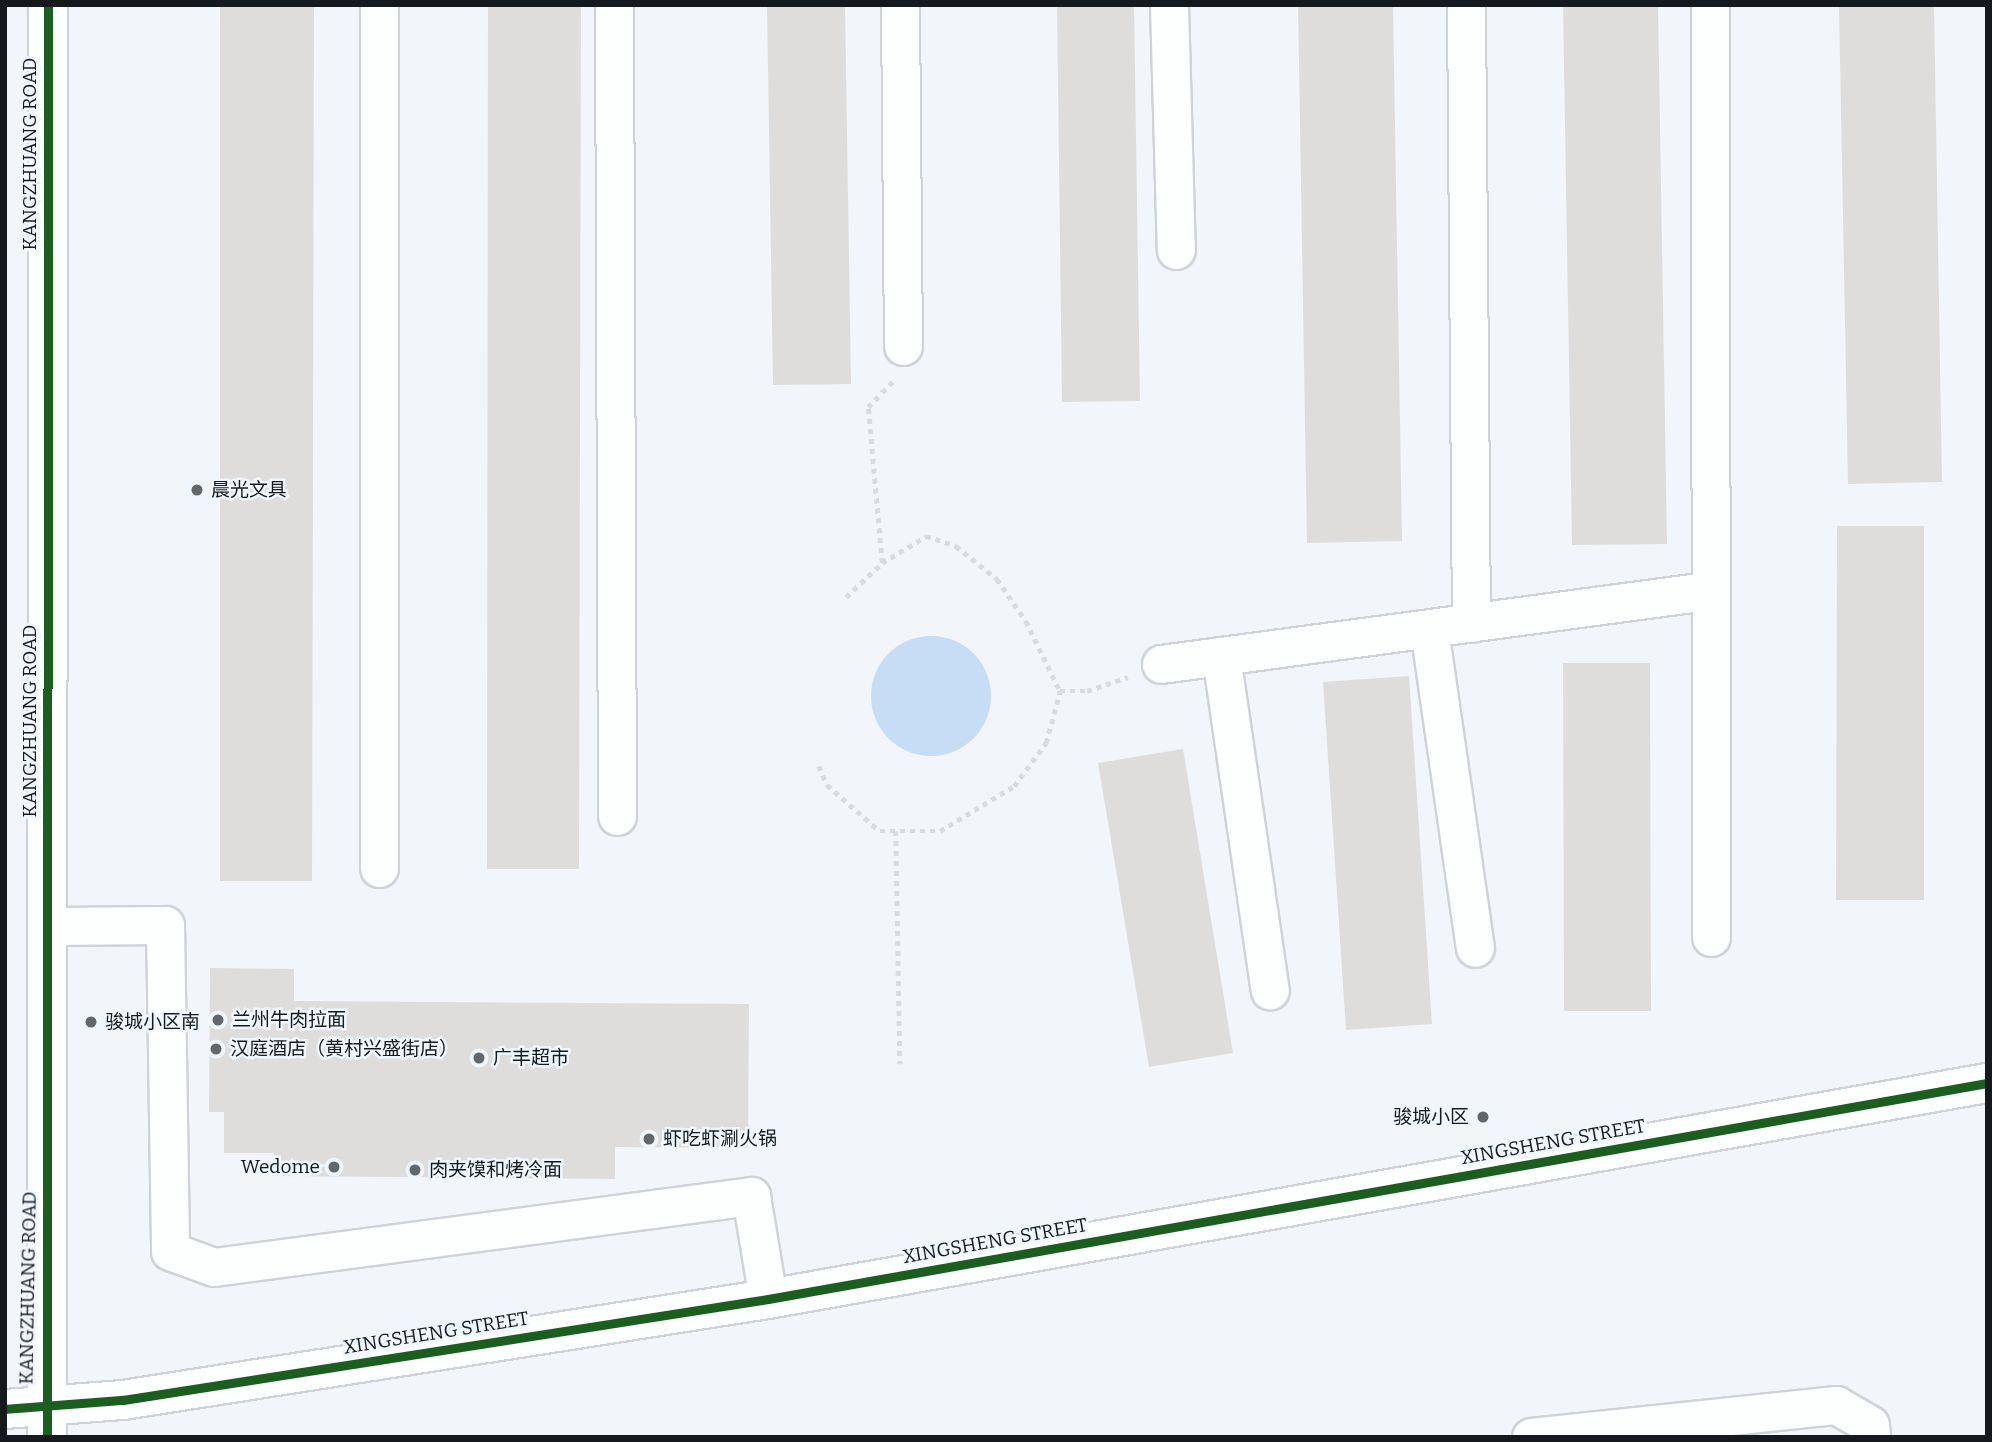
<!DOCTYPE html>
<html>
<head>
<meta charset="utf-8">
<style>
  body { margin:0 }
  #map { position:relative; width:1992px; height:1442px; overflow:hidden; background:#f2f6fa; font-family:Bitter,"Noto Sans SC",serif }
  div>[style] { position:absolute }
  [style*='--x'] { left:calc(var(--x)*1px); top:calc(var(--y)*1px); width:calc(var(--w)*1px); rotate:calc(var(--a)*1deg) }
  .green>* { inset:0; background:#c7dcf5 }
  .round { border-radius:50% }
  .building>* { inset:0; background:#dedddc }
  .path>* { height:4.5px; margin-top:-2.25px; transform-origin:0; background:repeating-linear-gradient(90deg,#dadbdc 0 5px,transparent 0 10px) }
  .roads { filter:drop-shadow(2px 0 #cfd3d7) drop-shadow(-2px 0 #cfd3d7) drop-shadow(0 2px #cfd3d7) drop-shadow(0 -2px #cfd3d7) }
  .street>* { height:37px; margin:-18.5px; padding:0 18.5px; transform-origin:18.5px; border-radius:18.5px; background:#fdfefe }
  .secondary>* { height:38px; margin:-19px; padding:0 19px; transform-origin:19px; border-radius:19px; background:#fdfefe }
  .cycleway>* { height:9px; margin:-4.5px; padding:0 4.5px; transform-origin:4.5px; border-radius:4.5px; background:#1b5e20 }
  .dots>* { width:19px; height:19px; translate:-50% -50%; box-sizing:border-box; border:4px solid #eff6fe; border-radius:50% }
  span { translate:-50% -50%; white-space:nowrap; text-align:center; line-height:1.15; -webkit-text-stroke:5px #eff6fe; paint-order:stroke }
  .street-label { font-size:19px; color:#161a1e }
  .poi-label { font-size:19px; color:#161a1e }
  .left { translate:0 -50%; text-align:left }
  .right { translate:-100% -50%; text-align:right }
  .frame { position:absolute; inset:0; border:7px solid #161a1e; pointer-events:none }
</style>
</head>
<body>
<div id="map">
  <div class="green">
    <i class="round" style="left:871px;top:636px;width:120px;height:120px"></i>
  </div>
  <div class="building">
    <i style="clip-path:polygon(220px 5px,314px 5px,312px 881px,220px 881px)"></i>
    <i style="clip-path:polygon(488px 5px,581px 5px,579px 869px,487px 869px)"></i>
    <i style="clip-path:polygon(767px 5px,845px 5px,851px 384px,773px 385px)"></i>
    <i style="clip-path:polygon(1057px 5px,1134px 5px,1140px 401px,1062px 402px)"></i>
    <i style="clip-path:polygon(1298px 5px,1393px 5px,1402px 541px,1307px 543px)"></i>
    <i style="clip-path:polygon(1563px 5px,1658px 5px,1667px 544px,1572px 545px)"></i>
    <i style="clip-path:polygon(1839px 5px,1934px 5px,1942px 482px,1848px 484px)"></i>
    <i style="clip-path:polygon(1837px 526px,1924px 526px,1924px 900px,1836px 900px)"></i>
    <i style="clip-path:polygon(1563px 663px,1650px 663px,1651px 1011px,1564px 1011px)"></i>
    <i style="clip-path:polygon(1409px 676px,1432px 1024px,1346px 1030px,1323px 682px)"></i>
    <i style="clip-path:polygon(1183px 749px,1233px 1053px,1149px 1067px,1098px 763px)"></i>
    <i style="clip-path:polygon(210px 968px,294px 969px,294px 1001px,749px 1004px,748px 1148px,615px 1147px,615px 1179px,273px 1176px,274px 1153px,224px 1153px,224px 1112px,209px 1112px)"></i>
  </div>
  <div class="path">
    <i style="--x:882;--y:563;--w:157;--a:-95.1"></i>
    <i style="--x:868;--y:407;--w:35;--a:-46"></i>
    <i style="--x:846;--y:597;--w:50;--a:-43.4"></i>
    <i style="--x:882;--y:563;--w:52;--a:-31.5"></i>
    <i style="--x:926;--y:536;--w:32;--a:18"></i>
    <i style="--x:956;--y:546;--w:53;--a:38.8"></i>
    <i style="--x:997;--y:579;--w:51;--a:55.4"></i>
    <i style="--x:1026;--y:621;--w:78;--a:64.1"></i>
    <i style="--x:1060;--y:691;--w:27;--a:0"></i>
    <i style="--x:1087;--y:691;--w:43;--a:-18.9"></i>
    <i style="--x:819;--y:766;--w:21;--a:67"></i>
    <i style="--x:827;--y:785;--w:70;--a:41"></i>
    <i style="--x:880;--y:831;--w:60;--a:0"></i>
    <i style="--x:940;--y:831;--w:87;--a:-31.3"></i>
    <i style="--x:1014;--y:786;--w:54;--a:-53.3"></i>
    <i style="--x:1046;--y:743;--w:54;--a:-74.9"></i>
    <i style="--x:896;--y:831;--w:233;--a:89"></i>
  </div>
  <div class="roads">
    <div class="street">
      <i style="--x:379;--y:5;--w:863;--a:90"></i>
      <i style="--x:614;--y:5;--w:811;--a:89.79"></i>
      <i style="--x:900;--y:5;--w:341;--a:89.5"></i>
      <i style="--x:1169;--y:5;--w:245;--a:88.4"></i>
      <i style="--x:1466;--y:5;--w:618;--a:89.54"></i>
      <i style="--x:1710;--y:5;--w:932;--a:89.94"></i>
      <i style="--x:1429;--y:629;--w:322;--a:81.8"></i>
      <i style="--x:1221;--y:656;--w:338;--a:81.7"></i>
      <i style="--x:1161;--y:664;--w:551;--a:-7.62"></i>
      <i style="--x:47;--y:926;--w:118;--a:-0.5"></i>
      <i style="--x:165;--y:925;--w:326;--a:89.1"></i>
      <i style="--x:170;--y:1251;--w:47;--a:20"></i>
      <i style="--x:214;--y:1267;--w:542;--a:-7.53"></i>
      <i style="--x:751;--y:1196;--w:104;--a:80.6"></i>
      <i style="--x:1531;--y:1437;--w:307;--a:-6"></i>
      <i style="--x:1836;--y:1405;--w:39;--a:30"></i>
      <i style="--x:1870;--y:1425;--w:12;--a:85"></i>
    </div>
    <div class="secondary">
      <i style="--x:5;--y:1409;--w:118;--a:-4.4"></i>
      <i style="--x:123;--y:1400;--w:653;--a:-8.9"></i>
      <i style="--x:768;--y:1299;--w:1238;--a:-10.05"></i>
      <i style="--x:47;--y:1437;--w:1432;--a:-89.96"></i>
    </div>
  </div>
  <div class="cycleway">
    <i style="--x:5;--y:1409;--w:118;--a:-4.4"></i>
    <i style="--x:123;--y:1400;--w:653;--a:-8.9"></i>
    <i style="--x:768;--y:1299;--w:1238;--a:-10.05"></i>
    <i style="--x:47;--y:1437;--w:1432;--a:-89.96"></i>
  </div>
  <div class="dots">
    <i style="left:197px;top:490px;background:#63676b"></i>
    <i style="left:218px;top:1020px;background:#63676b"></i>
    <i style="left:91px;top:1022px;background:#63676b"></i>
    <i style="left:216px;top:1049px;background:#63676b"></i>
    <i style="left:479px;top:1058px;background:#63676b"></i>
    <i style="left:1483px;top:1117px;background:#63676b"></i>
    <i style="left:649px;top:1139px;background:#63676b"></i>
    <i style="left:334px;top:1167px;background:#63676b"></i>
    <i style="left:415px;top:1170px;background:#63676b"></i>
  </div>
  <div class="street-label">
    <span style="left:30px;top:154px;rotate:-90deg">KANGZHUANG ROAD</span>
    <span style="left:30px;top:721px;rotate:-90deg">KANGZHUANG ROAD</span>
    <span style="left:1553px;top:1142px;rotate:-10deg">XINGSHENG STREET</span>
    <span style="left:995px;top:1241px;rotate:-10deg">XINGSHENG STREET</span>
    <span style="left:28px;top:1288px;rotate:-89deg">KANGZHUANG ROAD</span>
    <span style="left:436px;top:1333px;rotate:-9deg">XINGSHENG STREET</span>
  </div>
  <div class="poi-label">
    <span class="left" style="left:211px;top:490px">晨光文具</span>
    <span class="left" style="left:232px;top:1020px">兰州牛肉拉面</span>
    <span class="left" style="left:105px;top:1022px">骏城小区南</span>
    <span class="left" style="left:230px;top:1049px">汉庭酒店（黄村兴盛街店）</span>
    <span class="left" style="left:493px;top:1058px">广丰超市</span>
    <span class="right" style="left:1469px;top:1117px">骏城小区</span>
    <span class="left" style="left:663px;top:1139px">虾吃虾涮火锅</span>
    <span class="right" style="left:320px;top:1167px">Wedome</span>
    <span class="left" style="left:429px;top:1170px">肉夹馍和烤冷面</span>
  </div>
  <div class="frame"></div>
</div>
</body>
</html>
